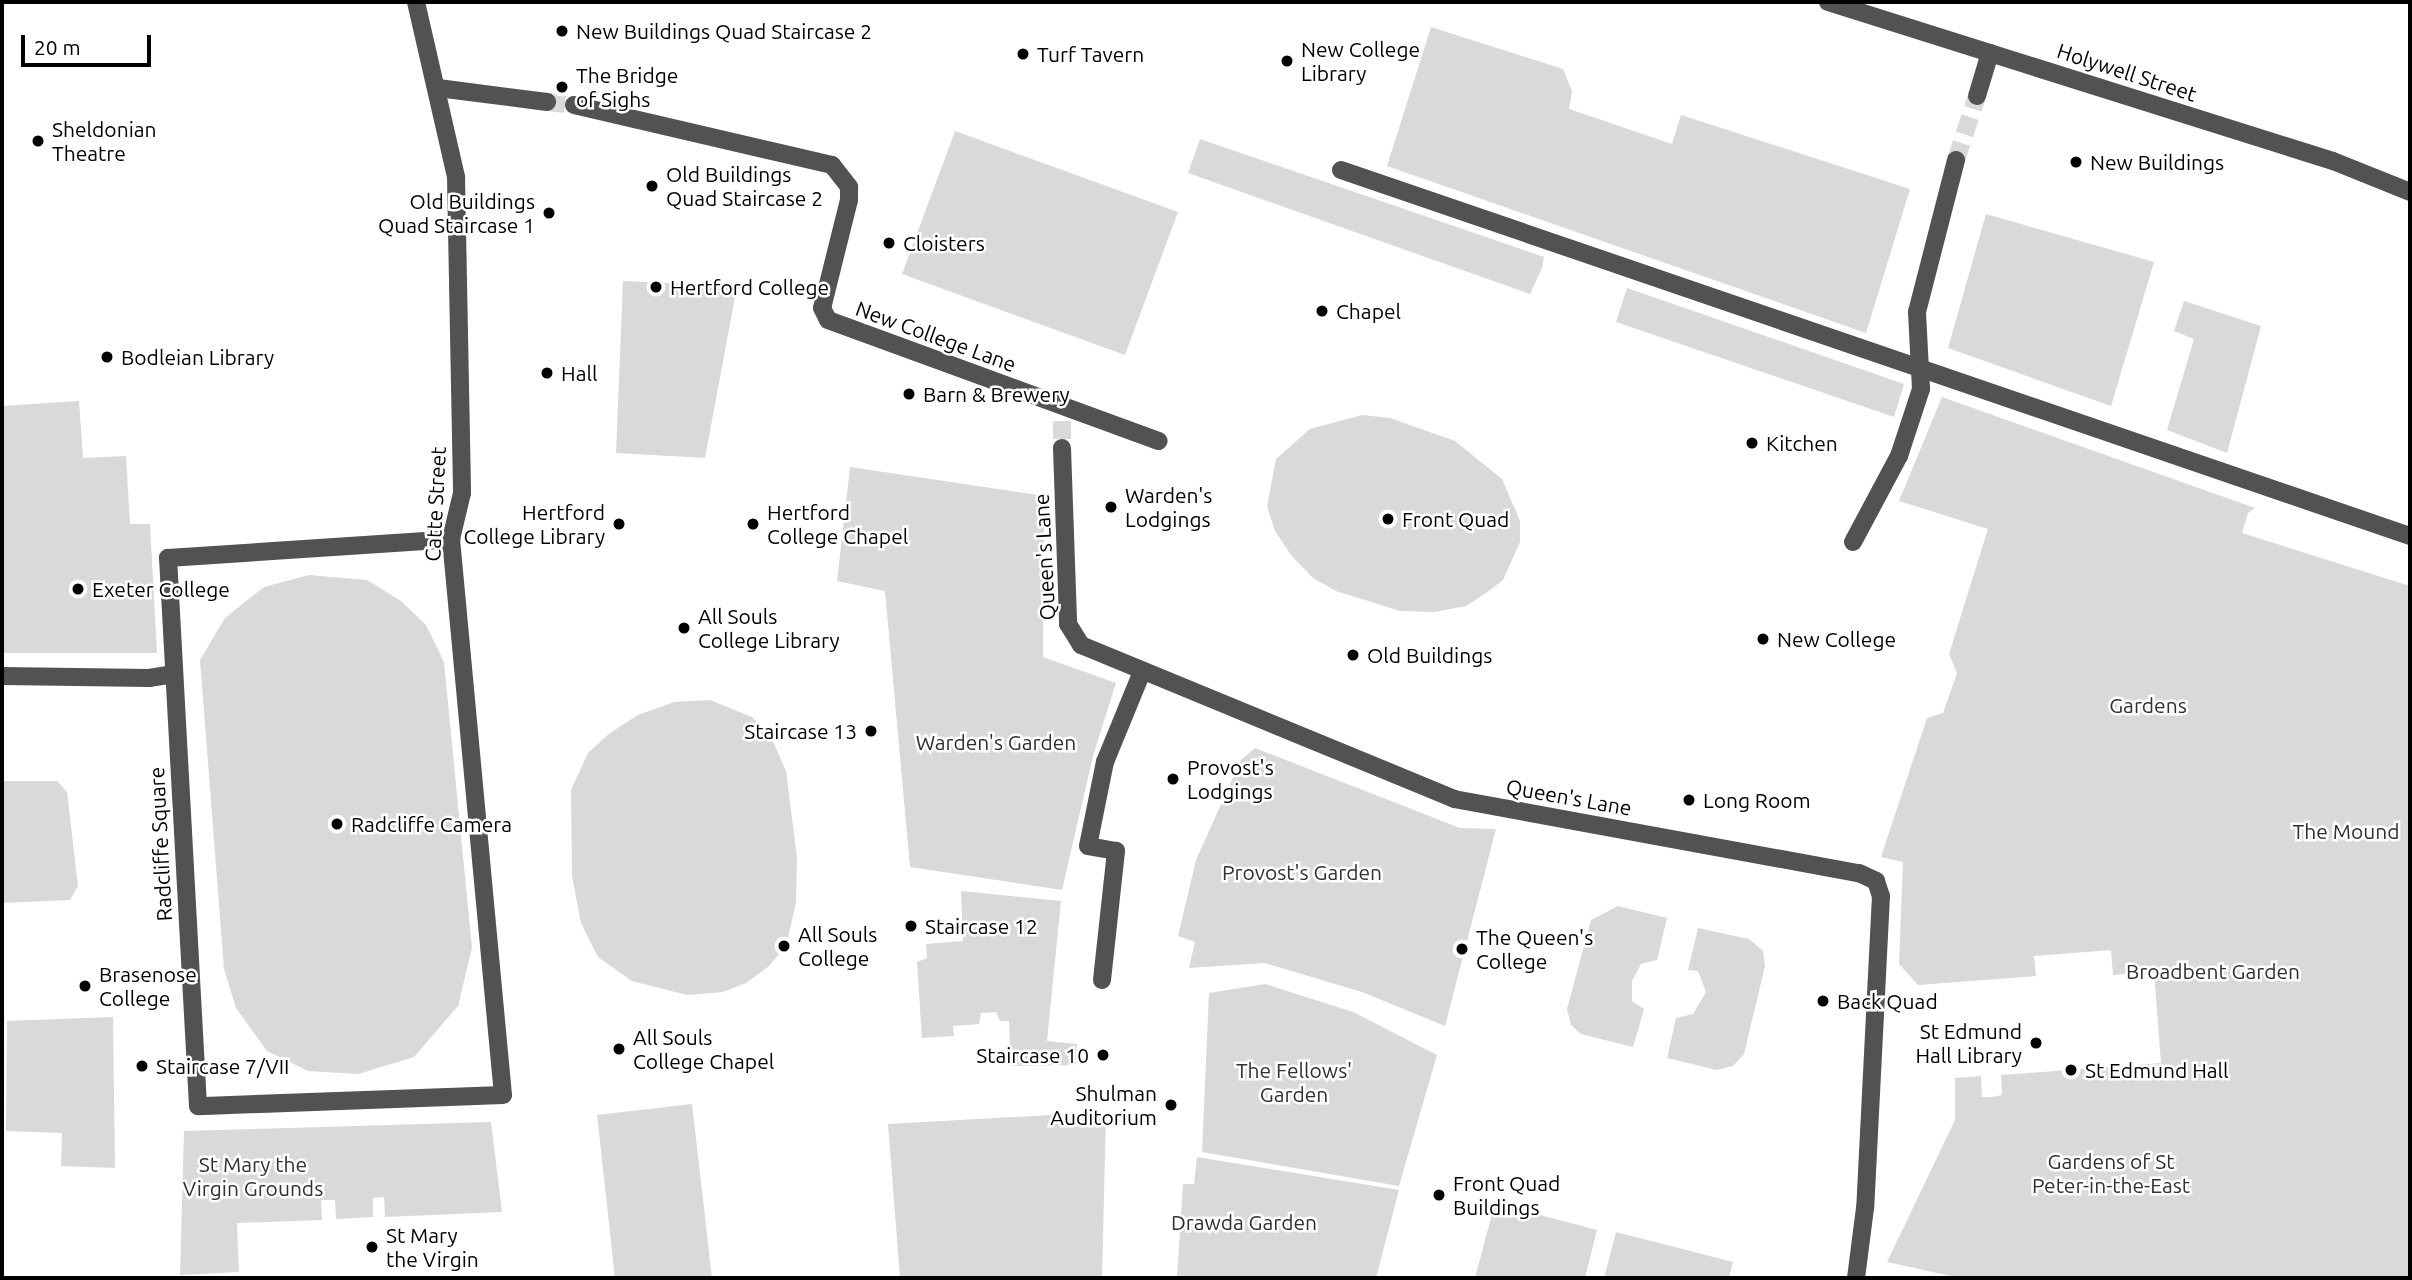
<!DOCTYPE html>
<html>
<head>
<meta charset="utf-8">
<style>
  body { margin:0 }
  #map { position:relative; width:2412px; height:1280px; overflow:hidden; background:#fff; font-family:Ubuntu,sans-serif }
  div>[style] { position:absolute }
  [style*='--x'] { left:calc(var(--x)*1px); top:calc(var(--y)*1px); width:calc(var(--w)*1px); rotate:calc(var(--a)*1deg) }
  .green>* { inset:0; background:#d9d9d9 }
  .minor-tunnel>* { height:18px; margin-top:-9px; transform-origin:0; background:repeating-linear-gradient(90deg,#d9d9d9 0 18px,transparent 0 27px) }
  .minor>* { height:18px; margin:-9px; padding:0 9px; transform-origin:9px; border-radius:9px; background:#525252 }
  .dots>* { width:19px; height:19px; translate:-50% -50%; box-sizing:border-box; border:4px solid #fff; border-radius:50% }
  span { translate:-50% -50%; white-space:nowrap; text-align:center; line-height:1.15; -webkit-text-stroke:5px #fff; paint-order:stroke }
  .poi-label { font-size:21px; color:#000 }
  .left { translate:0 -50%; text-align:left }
  .right { translate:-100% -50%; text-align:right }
  .street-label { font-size:21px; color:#000 }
  .park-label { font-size:21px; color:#303030 }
  .frame { position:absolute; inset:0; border:4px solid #000; pointer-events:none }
  .scale { position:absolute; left:21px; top:35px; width:130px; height:32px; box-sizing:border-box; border:4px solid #000; border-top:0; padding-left:9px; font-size:21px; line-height:24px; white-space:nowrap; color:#000; -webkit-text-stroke:5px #fff; paint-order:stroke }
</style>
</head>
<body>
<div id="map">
  <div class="green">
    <i style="clip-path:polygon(1431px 27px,1563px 69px,1572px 91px,1569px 109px,1672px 144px,1681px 115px,1910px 189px,1866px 333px,1387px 166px)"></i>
    <i style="clip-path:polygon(955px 131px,1178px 212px,1125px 355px,902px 274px)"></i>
    <i style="clip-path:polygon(1200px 139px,1544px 257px,1542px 268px,1530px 294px,1188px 173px)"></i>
    <i style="clip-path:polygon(1986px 214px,2154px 262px,2111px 406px,1948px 348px)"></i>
    <i style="clip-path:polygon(623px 281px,737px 286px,705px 458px,616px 453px)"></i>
    <i style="clip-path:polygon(1627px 288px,1904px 384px,1894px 417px,1616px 322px)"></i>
    <i style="clip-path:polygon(2184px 301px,2261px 326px,2227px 453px,2167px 430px,2194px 339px,2174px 331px)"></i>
    <i style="clip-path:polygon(1942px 397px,2255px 508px,2248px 513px,2242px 533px,2410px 586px,2410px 1278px,1960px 1278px,1887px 1262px,1955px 1120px,1955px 1078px,1981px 1076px,1982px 1097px,1992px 1097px,2002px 1095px,2001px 1075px,2161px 1063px,2154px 972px,2113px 975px,2111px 950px,2034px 956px,2036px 976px,1918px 985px,1899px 964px,1903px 862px,1881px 857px,1927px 718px,1943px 713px,1957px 673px,1949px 654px,1988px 529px,1899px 501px)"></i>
    <i style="clip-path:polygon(79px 401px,83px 458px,126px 456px,130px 524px,150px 524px,157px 653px,2px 653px,2px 406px)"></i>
    <i style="clip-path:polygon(1362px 415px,1390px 418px,1455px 441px,1502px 479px,1520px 521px,1520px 542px,1503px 580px,1486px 593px,1466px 606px,1434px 612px,1400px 611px,1336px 591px,1313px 578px,1291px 555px,1275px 531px,1267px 506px,1276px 459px,1310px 429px)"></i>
    <i style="clip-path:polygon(850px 467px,1044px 496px,1043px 657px,1116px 683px,1093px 756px,1062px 890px,910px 867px,885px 591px,837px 581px)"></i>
    <i style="clip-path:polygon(309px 575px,367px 580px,401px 601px,426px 625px,444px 662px,472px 948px,458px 1006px,414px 1057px,358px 1074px,308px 1071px,267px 1051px,236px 1008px,224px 969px,200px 660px,225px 618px,264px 587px)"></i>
    <i style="clip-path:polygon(710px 700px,752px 717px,771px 737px,786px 771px,797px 857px,796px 903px,786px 946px,768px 967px,746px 983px,723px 992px,687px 995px,632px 981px,598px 957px,581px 923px,572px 876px,571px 790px,588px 753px,610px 733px,638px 715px,674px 702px)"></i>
    <i style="clip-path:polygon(1255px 748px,1460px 828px,1496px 829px,1445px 1026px,1362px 992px,1265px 963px,1189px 968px,1195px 942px,1178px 936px,1196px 860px,1241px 760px)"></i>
    <i style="clip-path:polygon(2px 781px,57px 781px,67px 792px,78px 886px,70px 900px,2px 903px)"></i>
    <i style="clip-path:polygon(961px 891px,1061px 901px,1047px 1041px,1077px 1044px,1076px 1065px,1011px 1066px,1009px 1021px,1000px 1021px,996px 1012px,981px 1013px,979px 1024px,953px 1026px,954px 1036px,922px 1038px,917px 962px,927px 958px,926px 944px,963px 941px)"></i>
    <i style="clip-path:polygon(1618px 906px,1667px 918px,1657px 960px,1641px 964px,1632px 981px,1632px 1001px,1644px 1009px,1633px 1047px,1581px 1034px,1571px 1025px,1567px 1009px,1591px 920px)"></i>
    <i style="clip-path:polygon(1698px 928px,1749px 939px,1763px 951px,1765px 966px,1744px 1054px,1733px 1066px,1717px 1070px,1667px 1058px,1676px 1018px,1693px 1014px,1706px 992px,1698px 971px,1688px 970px)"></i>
    <i style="clip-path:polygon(1265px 984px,1353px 1012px,1437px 1055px,1399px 1186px,1202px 1152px,1209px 993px)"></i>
    <i style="clip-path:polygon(113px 1017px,115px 1168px,61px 1166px,62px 1133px,6px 1131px,7px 1021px)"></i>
    <i style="clip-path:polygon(692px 1104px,712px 1278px,615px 1278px,597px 1115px)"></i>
    <i style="clip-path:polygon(1106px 1112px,1102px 1278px,900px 1278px,888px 1124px)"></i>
    <i style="clip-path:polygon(491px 1122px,502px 1212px,385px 1217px,384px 1197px,373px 1198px,373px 1217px,336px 1219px,335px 1200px,321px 1200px,322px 1220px,237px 1223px,239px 1272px,180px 1275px,184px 1131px)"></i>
    <i style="clip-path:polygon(1197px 1157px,1399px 1190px,1376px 1278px,1177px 1278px,1183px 1184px,1194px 1184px)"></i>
    <i style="clip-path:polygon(1495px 1203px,1597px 1230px,1585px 1278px,1475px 1278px)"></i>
    <i style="clip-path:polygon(1616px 1232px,1733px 1262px,1729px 1278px,1604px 1278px)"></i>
  </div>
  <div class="minor-tunnel">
    <i style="--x:547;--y:102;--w:27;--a:6"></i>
    <i style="--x:1956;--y:160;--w:67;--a:-71.8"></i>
    <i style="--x:1062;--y:421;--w:27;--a:90"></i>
  </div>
  <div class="minor">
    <i style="--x:416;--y:2;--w:180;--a:77.1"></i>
    <i style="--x:456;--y:177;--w:316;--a:88.9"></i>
    <i style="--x:462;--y:493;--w:47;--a:103.4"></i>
    <i style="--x:451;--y:539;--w:558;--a:84.66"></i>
    <i style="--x:503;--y:1095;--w:305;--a:177.9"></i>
    <i style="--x:198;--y:1106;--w:549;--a:-93.13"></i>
    <i style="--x:168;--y:558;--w:284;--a:-3.8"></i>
    <i style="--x:1828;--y:2;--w:529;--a:17.48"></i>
    <i style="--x:2333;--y:161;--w:83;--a:21.9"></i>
    <i style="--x:438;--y:88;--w:110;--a:7.3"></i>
    <i style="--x:1977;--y:96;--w:45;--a:-73.2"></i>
    <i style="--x:574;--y:105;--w:265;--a:13.1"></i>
    <i style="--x:832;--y:165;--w:28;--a:52"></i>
    <i style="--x:849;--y:187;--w:13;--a:90"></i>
    <i style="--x:849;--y:200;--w:111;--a:104"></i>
    <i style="--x:822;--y:308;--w:13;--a:63"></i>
    <i style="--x:828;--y:320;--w:352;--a:20.1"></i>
    <i style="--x:1341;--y:170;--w:1130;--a:18.9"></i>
    <i style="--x:1062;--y:448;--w:176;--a:88"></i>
    <i style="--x:1068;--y:624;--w:25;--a:58"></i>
    <i style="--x:1081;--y:645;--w:404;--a:22.4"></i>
    <i style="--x:1454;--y:799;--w:412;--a:10.4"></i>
    <i style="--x:1859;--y:873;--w:19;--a:25"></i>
    <i style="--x:1876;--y:881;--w:16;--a:72"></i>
    <i style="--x:1881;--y:896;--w:312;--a:92.9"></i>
    <i style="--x:1865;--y:1208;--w:71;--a:97.3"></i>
    <i style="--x:1853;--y:542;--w:98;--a:-61.9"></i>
    <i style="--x:1899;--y:456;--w:71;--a:-71.8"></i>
    <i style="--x:1921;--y:389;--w:77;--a:-93"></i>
    <i style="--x:1917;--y:312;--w:157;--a:-75.6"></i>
    <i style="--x:2;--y:676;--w:147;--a:0.8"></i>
    <i style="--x:149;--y:678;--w:24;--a:-9"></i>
    <i style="--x:1102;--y:980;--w:130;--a:-83.8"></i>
    <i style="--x:1116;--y:851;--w:28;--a:-170"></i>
    <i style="--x:1088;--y:846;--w:86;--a:-78.6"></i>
    <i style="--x:1105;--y:762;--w:97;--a:-67.7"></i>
  </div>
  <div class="dots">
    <i style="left:562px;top:31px;background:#000"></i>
    <i style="left:1023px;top:54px;background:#000"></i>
    <i style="left:1287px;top:61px;background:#000"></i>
    <i style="left:562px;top:87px;background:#000"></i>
    <i style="left:38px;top:141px;background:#000"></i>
    <i style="left:2076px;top:162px;background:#000"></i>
    <i style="left:652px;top:186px;background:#000"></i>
    <i style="left:549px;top:213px;background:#000"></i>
    <i style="left:889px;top:243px;background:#000"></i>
    <i style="left:656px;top:287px;background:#000"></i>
    <i style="left:1322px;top:311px;background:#000"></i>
    <i style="left:107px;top:357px;background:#000"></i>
    <i style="left:547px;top:373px;background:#000"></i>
    <i style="left:909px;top:394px;background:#000"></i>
    <i style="left:1752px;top:443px;background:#000"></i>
    <i style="left:1111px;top:507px;background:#000"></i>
    <i style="left:1388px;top:519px;background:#000"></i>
    <i style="left:619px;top:524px;background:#000"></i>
    <i style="left:753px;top:524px;background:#000"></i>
    <i style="left:78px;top:589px;background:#000"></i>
    <i style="left:684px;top:628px;background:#000"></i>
    <i style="left:1763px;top:639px;background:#000"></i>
    <i style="left:1353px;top:655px;background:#000"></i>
    <i style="left:871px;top:731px;background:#000"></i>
    <i style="left:1173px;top:779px;background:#000"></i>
    <i style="left:1689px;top:800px;background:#000"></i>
    <i style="left:337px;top:824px;background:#000"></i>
    <i style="left:911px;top:926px;background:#000"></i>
    <i style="left:784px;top:946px;background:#000"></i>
    <i style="left:1462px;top:949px;background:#000"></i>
    <i style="left:85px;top:986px;background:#000"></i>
    <i style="left:1823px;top:1001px;background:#000"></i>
    <i style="left:2036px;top:1043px;background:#000"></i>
    <i style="left:619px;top:1049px;background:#000"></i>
    <i style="left:1103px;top:1055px;background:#000"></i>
    <i style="left:142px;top:1066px;background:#000"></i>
    <i style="left:2071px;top:1070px;background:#000"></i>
    <i style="left:1171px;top:1105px;background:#000"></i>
    <i style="left:1439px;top:1195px;background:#000"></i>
    <i style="left:372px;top:1247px;background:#000"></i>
  </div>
  <div class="poi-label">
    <span class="left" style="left:576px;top:31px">New Buildings Quad Staircase 2</span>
    <span class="left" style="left:1301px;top:61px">New College<br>Library</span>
    <span class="left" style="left:1037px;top:54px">Turf Tavern</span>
    <span class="left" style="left:576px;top:87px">The Bridge<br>of Sighs</span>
    <span class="left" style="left:52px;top:141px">Sheldonian<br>Theatre</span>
    <span class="left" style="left:2090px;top:162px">New Buildings</span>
    <span class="left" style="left:666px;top:186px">Old Buildings<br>Quad Staircase 2</span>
    <span class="right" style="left:535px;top:213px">Old Buildings<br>Quad Staircase 1</span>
    <span class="left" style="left:903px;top:243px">Cloisters</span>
    <span class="left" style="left:670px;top:287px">Hertford College</span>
    <span class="left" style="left:1336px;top:311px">Chapel</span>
    <span class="left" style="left:121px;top:357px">Bodleian Library</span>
    <span class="left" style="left:561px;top:373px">Hall</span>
    <span class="left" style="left:923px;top:394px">Barn &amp; Brewery</span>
    <span class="left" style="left:1766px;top:443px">Kitchen</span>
    <span class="left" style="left:1125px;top:507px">Warden's<br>Lodgings</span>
    <span class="right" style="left:605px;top:524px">Hertford<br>College Library</span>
    <span class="left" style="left:767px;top:524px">Hertford<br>College Chapel</span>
    <span class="left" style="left:1402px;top:519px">Front Quad</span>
    <span class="left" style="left:92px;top:589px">Exeter College</span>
    <span class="left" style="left:698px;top:628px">All Souls<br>College Library</span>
    <span class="left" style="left:1777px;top:639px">New College</span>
    <span class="left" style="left:1367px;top:655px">Old Buildings</span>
    <span class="right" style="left:857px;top:731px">Staircase 13</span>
    <span class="left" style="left:1187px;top:779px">Provost's<br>Lodgings</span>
    <span class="left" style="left:1703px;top:800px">Long Room</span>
    <span class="left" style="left:351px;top:824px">Radcliffe Camera</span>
    <span class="left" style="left:925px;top:926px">Staircase 12</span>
    <span class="left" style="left:798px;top:946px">All Souls<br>College</span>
    <span class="left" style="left:1476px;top:949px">The Queen's<br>College</span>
    <span class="left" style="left:99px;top:986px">Brasenose<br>College</span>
    <span class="left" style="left:1837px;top:1001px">Back Quad</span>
    <span class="right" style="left:2022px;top:1043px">St Edmund<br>Hall Library</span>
    <span class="left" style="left:633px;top:1049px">All Souls<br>College Chapel</span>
    <span class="right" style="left:1089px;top:1055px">Staircase 10</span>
    <span class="left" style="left:156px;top:1066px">Staircase 7/VII</span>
    <span class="left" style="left:2085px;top:1070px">St Edmund Hall</span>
    <span class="right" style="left:1157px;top:1105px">Shulman<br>Auditorium</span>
    <span class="left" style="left:1453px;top:1195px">Front Quad<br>Buildings</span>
    <span class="left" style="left:386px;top:1247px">St Mary<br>the Virgin</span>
  </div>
  <div class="street-label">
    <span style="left:2127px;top:72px;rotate:18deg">Holywell Street</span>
    <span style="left:936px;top:336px;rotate:20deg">New College Lane</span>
    <span style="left:435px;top:504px;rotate:-87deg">Catte Street</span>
    <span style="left:1044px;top:557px;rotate:-93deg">Queen's Lane</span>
    <span style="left:1569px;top:797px;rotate:10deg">Queen's Lane</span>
    <span style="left:160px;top:844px;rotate:-93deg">Radcliffe Square</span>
  </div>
  <div class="park-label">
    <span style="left:2148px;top:705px">Gardens</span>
    <span style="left:996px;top:742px">Warden's Garden</span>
    <span style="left:2346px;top:831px">The Mound</span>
    <span style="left:1302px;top:872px">Provost's Garden</span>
    <span style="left:2213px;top:971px">Broadbent Garden</span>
    <span style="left:1294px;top:1082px">The Fellows'<br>Garden</span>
    <span style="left:2111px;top:1173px">Gardens of St<br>Peter-in-the-East</span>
    <span style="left:253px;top:1176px">St Mary the<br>Virgin Grounds</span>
    <span style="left:1244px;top:1222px">Drawda Garden</span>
  </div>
  <div class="frame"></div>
  <div class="scale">20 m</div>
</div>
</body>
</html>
